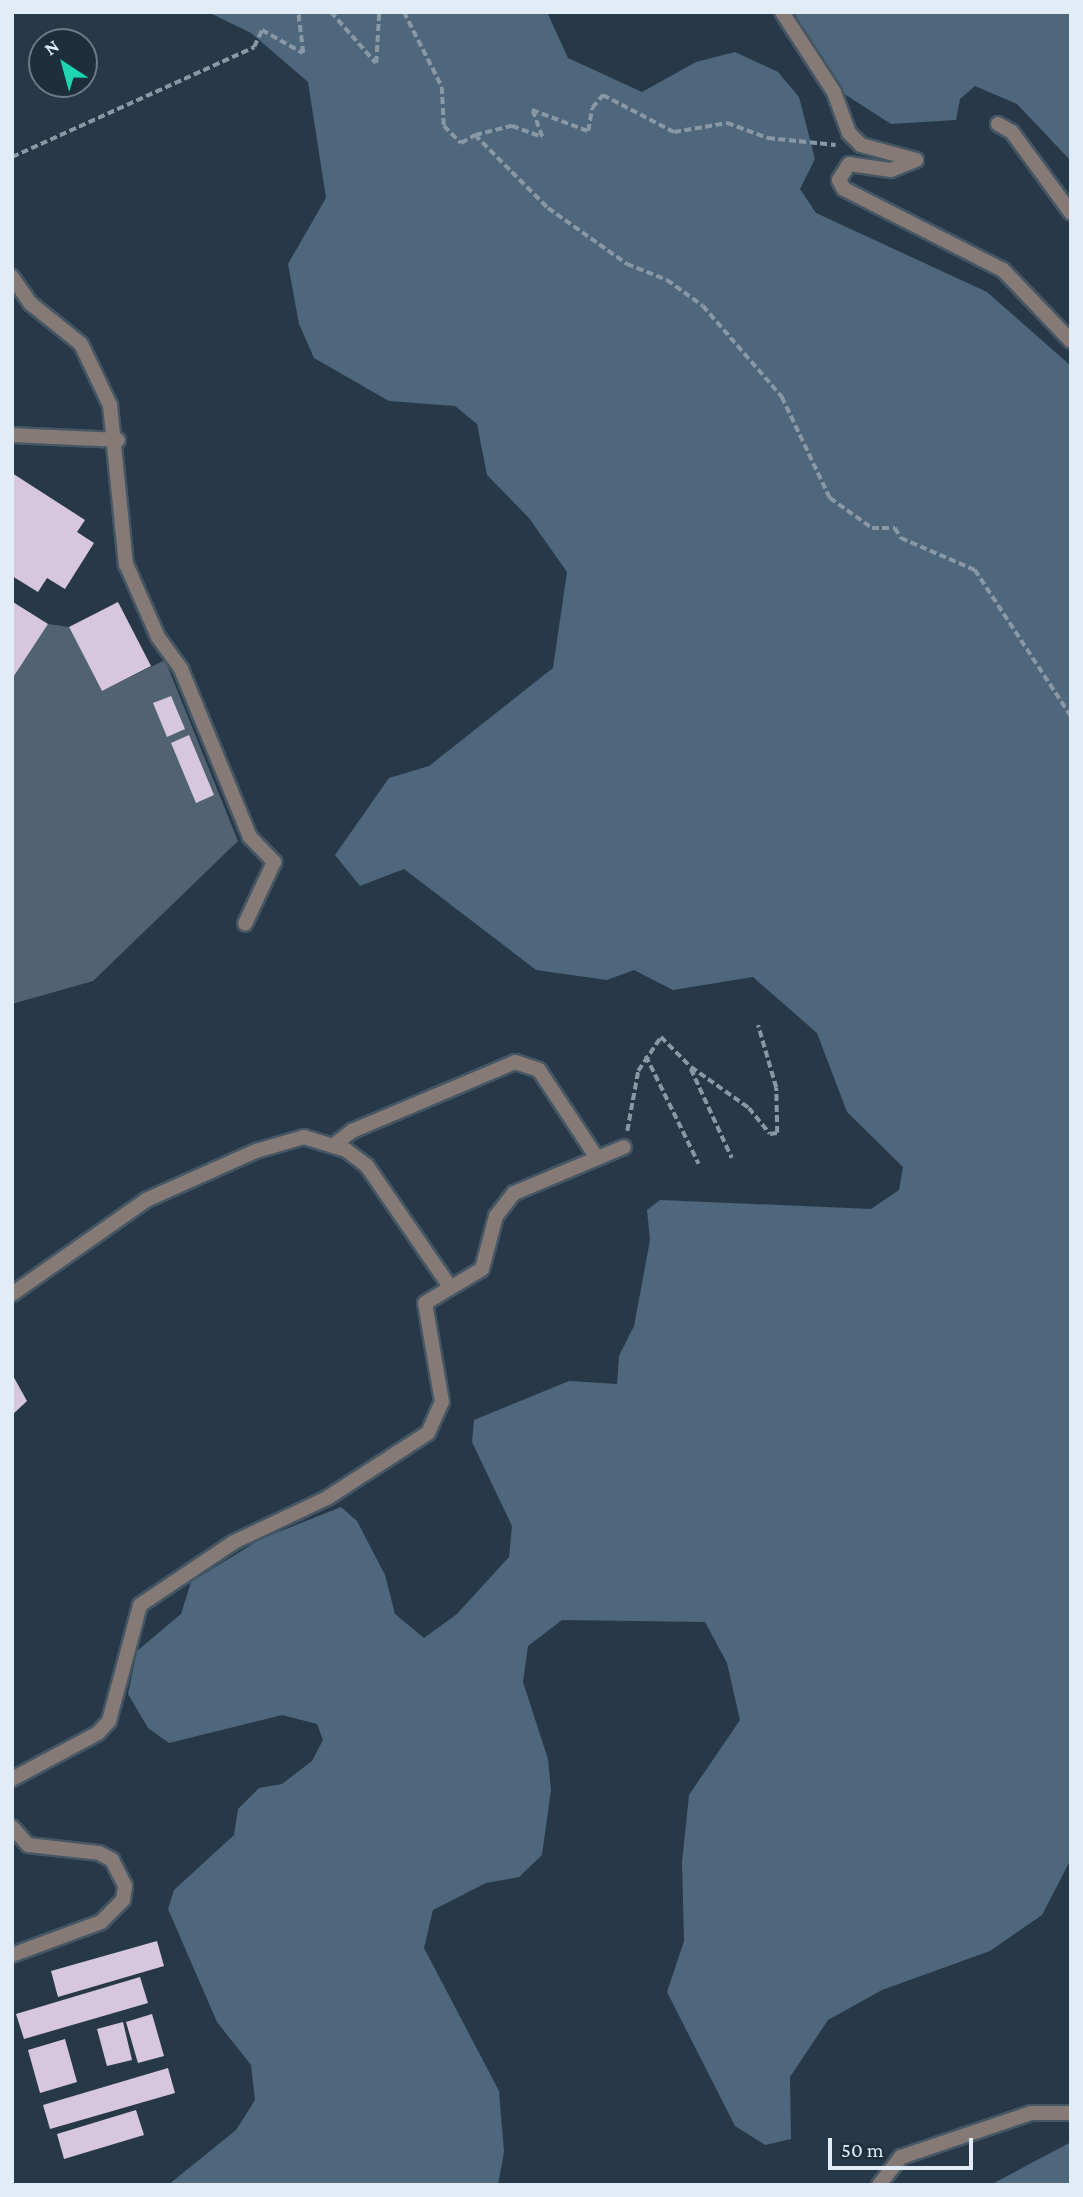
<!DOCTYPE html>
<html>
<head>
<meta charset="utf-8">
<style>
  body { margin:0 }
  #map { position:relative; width:1083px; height:2197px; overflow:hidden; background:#273948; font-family:"Crimson Pro",serif }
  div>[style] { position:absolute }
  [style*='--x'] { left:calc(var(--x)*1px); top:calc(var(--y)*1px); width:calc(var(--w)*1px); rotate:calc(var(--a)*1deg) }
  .green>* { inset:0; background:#516372 }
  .forest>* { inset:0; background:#4e677c }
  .building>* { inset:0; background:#d7c7de }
  .path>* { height:3.5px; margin-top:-1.75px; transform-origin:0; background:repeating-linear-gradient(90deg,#8998a4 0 7px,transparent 0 10.5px) }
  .roads { filter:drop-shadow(2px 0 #455664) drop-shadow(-2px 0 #455664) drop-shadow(0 2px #455664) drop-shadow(0 -2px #455664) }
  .minor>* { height:14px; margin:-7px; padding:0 7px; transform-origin:7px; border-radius:7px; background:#857a76 }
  span { translate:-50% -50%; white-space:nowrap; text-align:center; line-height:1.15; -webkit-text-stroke:7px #1d2f3d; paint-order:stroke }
  .frame { position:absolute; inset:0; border:14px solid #e1ecf6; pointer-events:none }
  .north { position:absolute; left:28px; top:28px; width:70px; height:70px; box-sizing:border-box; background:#1d2f3d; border:2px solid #6b7b87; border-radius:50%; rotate:324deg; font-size:19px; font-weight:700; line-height:28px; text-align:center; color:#e1ecf6 }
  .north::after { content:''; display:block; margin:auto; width:24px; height:32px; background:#1dd5b1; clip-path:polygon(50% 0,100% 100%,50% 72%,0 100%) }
  .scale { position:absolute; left:828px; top:2138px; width:145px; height:32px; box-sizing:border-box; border:4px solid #e1ecf6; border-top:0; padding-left:9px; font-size:21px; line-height:24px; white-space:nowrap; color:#e1ecf6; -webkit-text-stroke:5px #1d2f3d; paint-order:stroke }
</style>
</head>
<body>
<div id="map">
  <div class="green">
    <i style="clip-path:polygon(48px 624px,69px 627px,102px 691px,165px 660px,238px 841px,93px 981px,12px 1004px,12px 679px)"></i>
  </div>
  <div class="forest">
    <i style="clip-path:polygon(208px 12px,547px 12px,568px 58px,642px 92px,696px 62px,735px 52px,778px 72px,799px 97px,815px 159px,800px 189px,816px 213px,987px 292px,1071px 366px,1071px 1859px,1042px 1915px,990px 1951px,882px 1990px,828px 2020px,790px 2077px,791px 2139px,765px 2145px,735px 2126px,667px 1992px,684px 1941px,682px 1862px,689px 1795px,740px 1720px,727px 1663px,705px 1622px,562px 1620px,528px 1646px,523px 1682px,548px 1759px,551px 1790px,542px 1855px,519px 1877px,486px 1883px,433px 1910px,424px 1948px,499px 2091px,504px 2152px,498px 2185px,168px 2185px,236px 2130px,255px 2100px,251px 2065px,217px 2022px,168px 1909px,174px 1890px,234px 1835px,238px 1809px,259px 1788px,282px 1784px,312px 1761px,323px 1740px,317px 1724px,282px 1715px,169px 1743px,148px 1728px,128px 1694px,137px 1651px,181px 1614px,191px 1582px,261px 1539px,341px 1507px,357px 1521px,385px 1575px,395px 1614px,424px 1638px,457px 1614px,509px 1557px,512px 1526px,472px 1442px,474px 1420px,569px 1381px,617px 1384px,619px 1356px,634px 1326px,650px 1240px,647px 1210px,660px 1200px,871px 1209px,899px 1190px,903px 1167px,847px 1112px,817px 1033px,753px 977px,673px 990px,634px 970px,607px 980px,536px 970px,404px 869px,360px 886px,335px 855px,389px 778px,429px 766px,553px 668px,567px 572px,529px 518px,487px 475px,477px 424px,455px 406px,389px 401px,314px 358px,299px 324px,288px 264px,326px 198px,308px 82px,251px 33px)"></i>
    <i style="clip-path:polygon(794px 12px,1071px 12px,1071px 161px,1017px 104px,975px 86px,960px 99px,956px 120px,891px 124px,832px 86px)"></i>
    <i style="clip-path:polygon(1071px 2142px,1071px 2185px,990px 2185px)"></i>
  </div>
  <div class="building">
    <i style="clip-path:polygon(12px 473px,85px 520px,77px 532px,94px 543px,65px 589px,47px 578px,38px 592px,12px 576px)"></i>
    <i style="clip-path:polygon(13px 602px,48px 624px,12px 679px,12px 604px)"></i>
    <i style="clip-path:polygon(118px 602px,151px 666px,102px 691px,69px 627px)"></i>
    <i style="clip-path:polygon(171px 696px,185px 729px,167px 737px,153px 703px)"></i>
    <i style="clip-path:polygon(189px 735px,214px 795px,196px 803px,171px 743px)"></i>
    <i style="clip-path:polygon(12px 1374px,27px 1401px,12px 1415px)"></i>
    <i style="clip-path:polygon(157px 1941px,164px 1966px,58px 1997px,51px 1971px)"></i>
    <i style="clip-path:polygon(140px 1977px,148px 2003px,24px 2039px,16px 2014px)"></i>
    <i style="clip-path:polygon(152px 2014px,164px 2056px,138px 2063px,126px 2022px)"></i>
    <i style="clip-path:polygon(123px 2022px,132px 2060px,107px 2066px,97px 2029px)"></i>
    <i style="clip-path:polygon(65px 2039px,77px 2082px,40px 2093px,28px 2050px)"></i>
    <i style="clip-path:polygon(168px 2068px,175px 2093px,50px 2129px,43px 2105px)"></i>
    <i style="clip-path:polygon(136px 2110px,144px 2135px,64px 2159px,57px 2134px)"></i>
  </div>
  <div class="path">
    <i style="--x:331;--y:12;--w:68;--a:48.6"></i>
    <i style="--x:376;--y:63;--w:51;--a:-86.6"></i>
    <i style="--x:404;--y:12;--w:84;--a:63.1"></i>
    <i style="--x:442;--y:87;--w:39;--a:87"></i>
    <i style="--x:444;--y:126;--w:24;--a:45"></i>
    <i style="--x:461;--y:143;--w:16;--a:-30"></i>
    <i style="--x:475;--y:135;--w:103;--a:45"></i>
    <i style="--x:548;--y:208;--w:97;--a:35.3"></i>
    <i style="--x:627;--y:264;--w:43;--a:21.8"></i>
    <i style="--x:667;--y:280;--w:44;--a:35.8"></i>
    <i style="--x:703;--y:306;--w:121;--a:49"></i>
    <i style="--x:782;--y:397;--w:112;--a:64.6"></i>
    <i style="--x:830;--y:498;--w:52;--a:35.5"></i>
    <i style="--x:872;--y:528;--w:23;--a:0"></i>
    <i style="--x:895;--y:528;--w:12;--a:59"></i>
    <i style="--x:901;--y:538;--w:81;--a:23.4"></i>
    <i style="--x:975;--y:570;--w:175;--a:56.7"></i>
    <i style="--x:475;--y:135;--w:38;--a:-14"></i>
    <i style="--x:512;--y:126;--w:32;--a:20"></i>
    <i style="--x:542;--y:137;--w:29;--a:-110"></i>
    <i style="--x:532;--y:110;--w:60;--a:20.6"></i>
    <i style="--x:588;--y:131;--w:23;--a:-80"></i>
    <i style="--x:592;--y:108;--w:17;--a:-50"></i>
    <i style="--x:603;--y:95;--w:80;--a:27.5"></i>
    <i style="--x:674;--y:132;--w:54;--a:-9.6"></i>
    <i style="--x:727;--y:123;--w:44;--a:20.1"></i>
    <i style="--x:768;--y:138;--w:68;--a:5.9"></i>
    <i style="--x:12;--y:157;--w:266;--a:-24.4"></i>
    <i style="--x:254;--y:47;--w:19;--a:-65"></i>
    <i style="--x:262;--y:30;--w:47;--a:29.3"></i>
    <i style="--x:303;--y:53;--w:41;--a:-97"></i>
    <i style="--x:646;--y:1056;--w:120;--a:63.9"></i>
    <i style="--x:691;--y:1069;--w:98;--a:65.3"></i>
    <i style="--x:627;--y:1131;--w:61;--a:-79.6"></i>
    <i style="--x:638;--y:1071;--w:41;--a:-55.9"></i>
    <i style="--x:661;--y:1037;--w:42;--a:45"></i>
    <i style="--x:691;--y:1067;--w:71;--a:35.3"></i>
    <i style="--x:749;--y:1108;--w:33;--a:51"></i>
    <i style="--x:770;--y:1134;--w:7;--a:-8"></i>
    <i style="--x:777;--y:1133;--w:45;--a:-91.3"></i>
    <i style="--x:776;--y:1088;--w:65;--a:-106.2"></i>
  </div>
  <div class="roads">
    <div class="minor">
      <i style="--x:782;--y:12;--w:95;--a:57"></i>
      <i style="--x:834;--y:92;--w:44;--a:69.9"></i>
      <i style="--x:849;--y:133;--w:17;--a:45"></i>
      <i style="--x:861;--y:145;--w:57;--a:15.3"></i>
      <i style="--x:916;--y:160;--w:27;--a:158"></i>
      <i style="--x:891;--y:170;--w:42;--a:-171.9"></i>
      <i style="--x:849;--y:164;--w:19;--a:122"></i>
      <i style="--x:839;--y:180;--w:10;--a:61"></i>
      <i style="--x:844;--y:189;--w:178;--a:27"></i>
      <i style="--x:1003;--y:270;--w:98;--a:46.2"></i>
      <i style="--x:998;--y:124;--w:16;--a:30"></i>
      <i style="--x:1012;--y:132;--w:100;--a:53.9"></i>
      <i style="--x:12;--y:277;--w:32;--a:55"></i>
      <i style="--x:30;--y:303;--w:65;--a:38.8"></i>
      <i style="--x:81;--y:344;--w:68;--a:64.6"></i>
      <i style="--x:110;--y:405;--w:160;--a:84.3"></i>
      <i style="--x:126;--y:564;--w:80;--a:66.3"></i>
      <i style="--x:158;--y:637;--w:39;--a:54"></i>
      <i style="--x:181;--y:669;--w:182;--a:67.7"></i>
      <i style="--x:250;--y:837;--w:35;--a:46"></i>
      <i style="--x:274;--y:862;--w:68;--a:115.1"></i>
      <i style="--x:12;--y:435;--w:106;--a:2.7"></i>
      <i style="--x:334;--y:1145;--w:23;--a:-38"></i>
      <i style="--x:352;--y:1131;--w:177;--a:-22.9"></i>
      <i style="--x:515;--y:1062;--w:25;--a:18"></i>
      <i style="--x:539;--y:1070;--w:102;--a:56.6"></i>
      <i style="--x:12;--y:1294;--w:164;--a:-35"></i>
      <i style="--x:146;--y:1200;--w:120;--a:-24"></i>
      <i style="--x:256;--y:1151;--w:50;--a:-16.3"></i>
      <i style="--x:304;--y:1137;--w:44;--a:17.2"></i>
      <i style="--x:346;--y:1150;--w:26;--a:37"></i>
      <i style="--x:367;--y:1166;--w:143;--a:55.5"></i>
      <i style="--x:12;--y:1779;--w:98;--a:-28.1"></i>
      <i style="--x:98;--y:1733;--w:16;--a:-47"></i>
      <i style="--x:109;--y:1721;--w:120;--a:-75"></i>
      <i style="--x:140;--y:1605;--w:113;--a:-33.8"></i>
      <i style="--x:234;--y:1542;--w:103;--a:-25.3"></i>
      <i style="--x:327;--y:1498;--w:120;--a:-32.8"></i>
      <i style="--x:428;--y:1433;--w:34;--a:-66"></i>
      <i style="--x:442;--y:1402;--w:100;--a:-99.7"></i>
      <i style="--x:425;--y:1303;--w:66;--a:-30.8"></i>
      <i style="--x:482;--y:1269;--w:55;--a:-75.2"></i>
      <i style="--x:496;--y:1216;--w:29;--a:-52"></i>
      <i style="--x:514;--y:1193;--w:119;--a:-22.7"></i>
      <i style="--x:12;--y:1827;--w:24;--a:48"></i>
      <i style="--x:28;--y:1845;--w:71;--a:6.4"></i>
      <i style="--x:99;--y:1853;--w:15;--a:28"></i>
      <i style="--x:112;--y:1860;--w:29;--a:63"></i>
      <i style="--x:125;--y:1886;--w:14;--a:98"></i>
      <i style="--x:123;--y:1900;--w:31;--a:135"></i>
      <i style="--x:101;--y:1922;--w:95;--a:159.7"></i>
      <i style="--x:879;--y:2185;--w:36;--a:-52"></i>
      <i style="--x:901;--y:2157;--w:137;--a:-18.7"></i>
      <i style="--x:1031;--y:2113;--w:40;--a:0"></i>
    </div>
  </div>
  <div class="frame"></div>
  <div class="north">N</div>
  <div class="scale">50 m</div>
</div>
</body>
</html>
